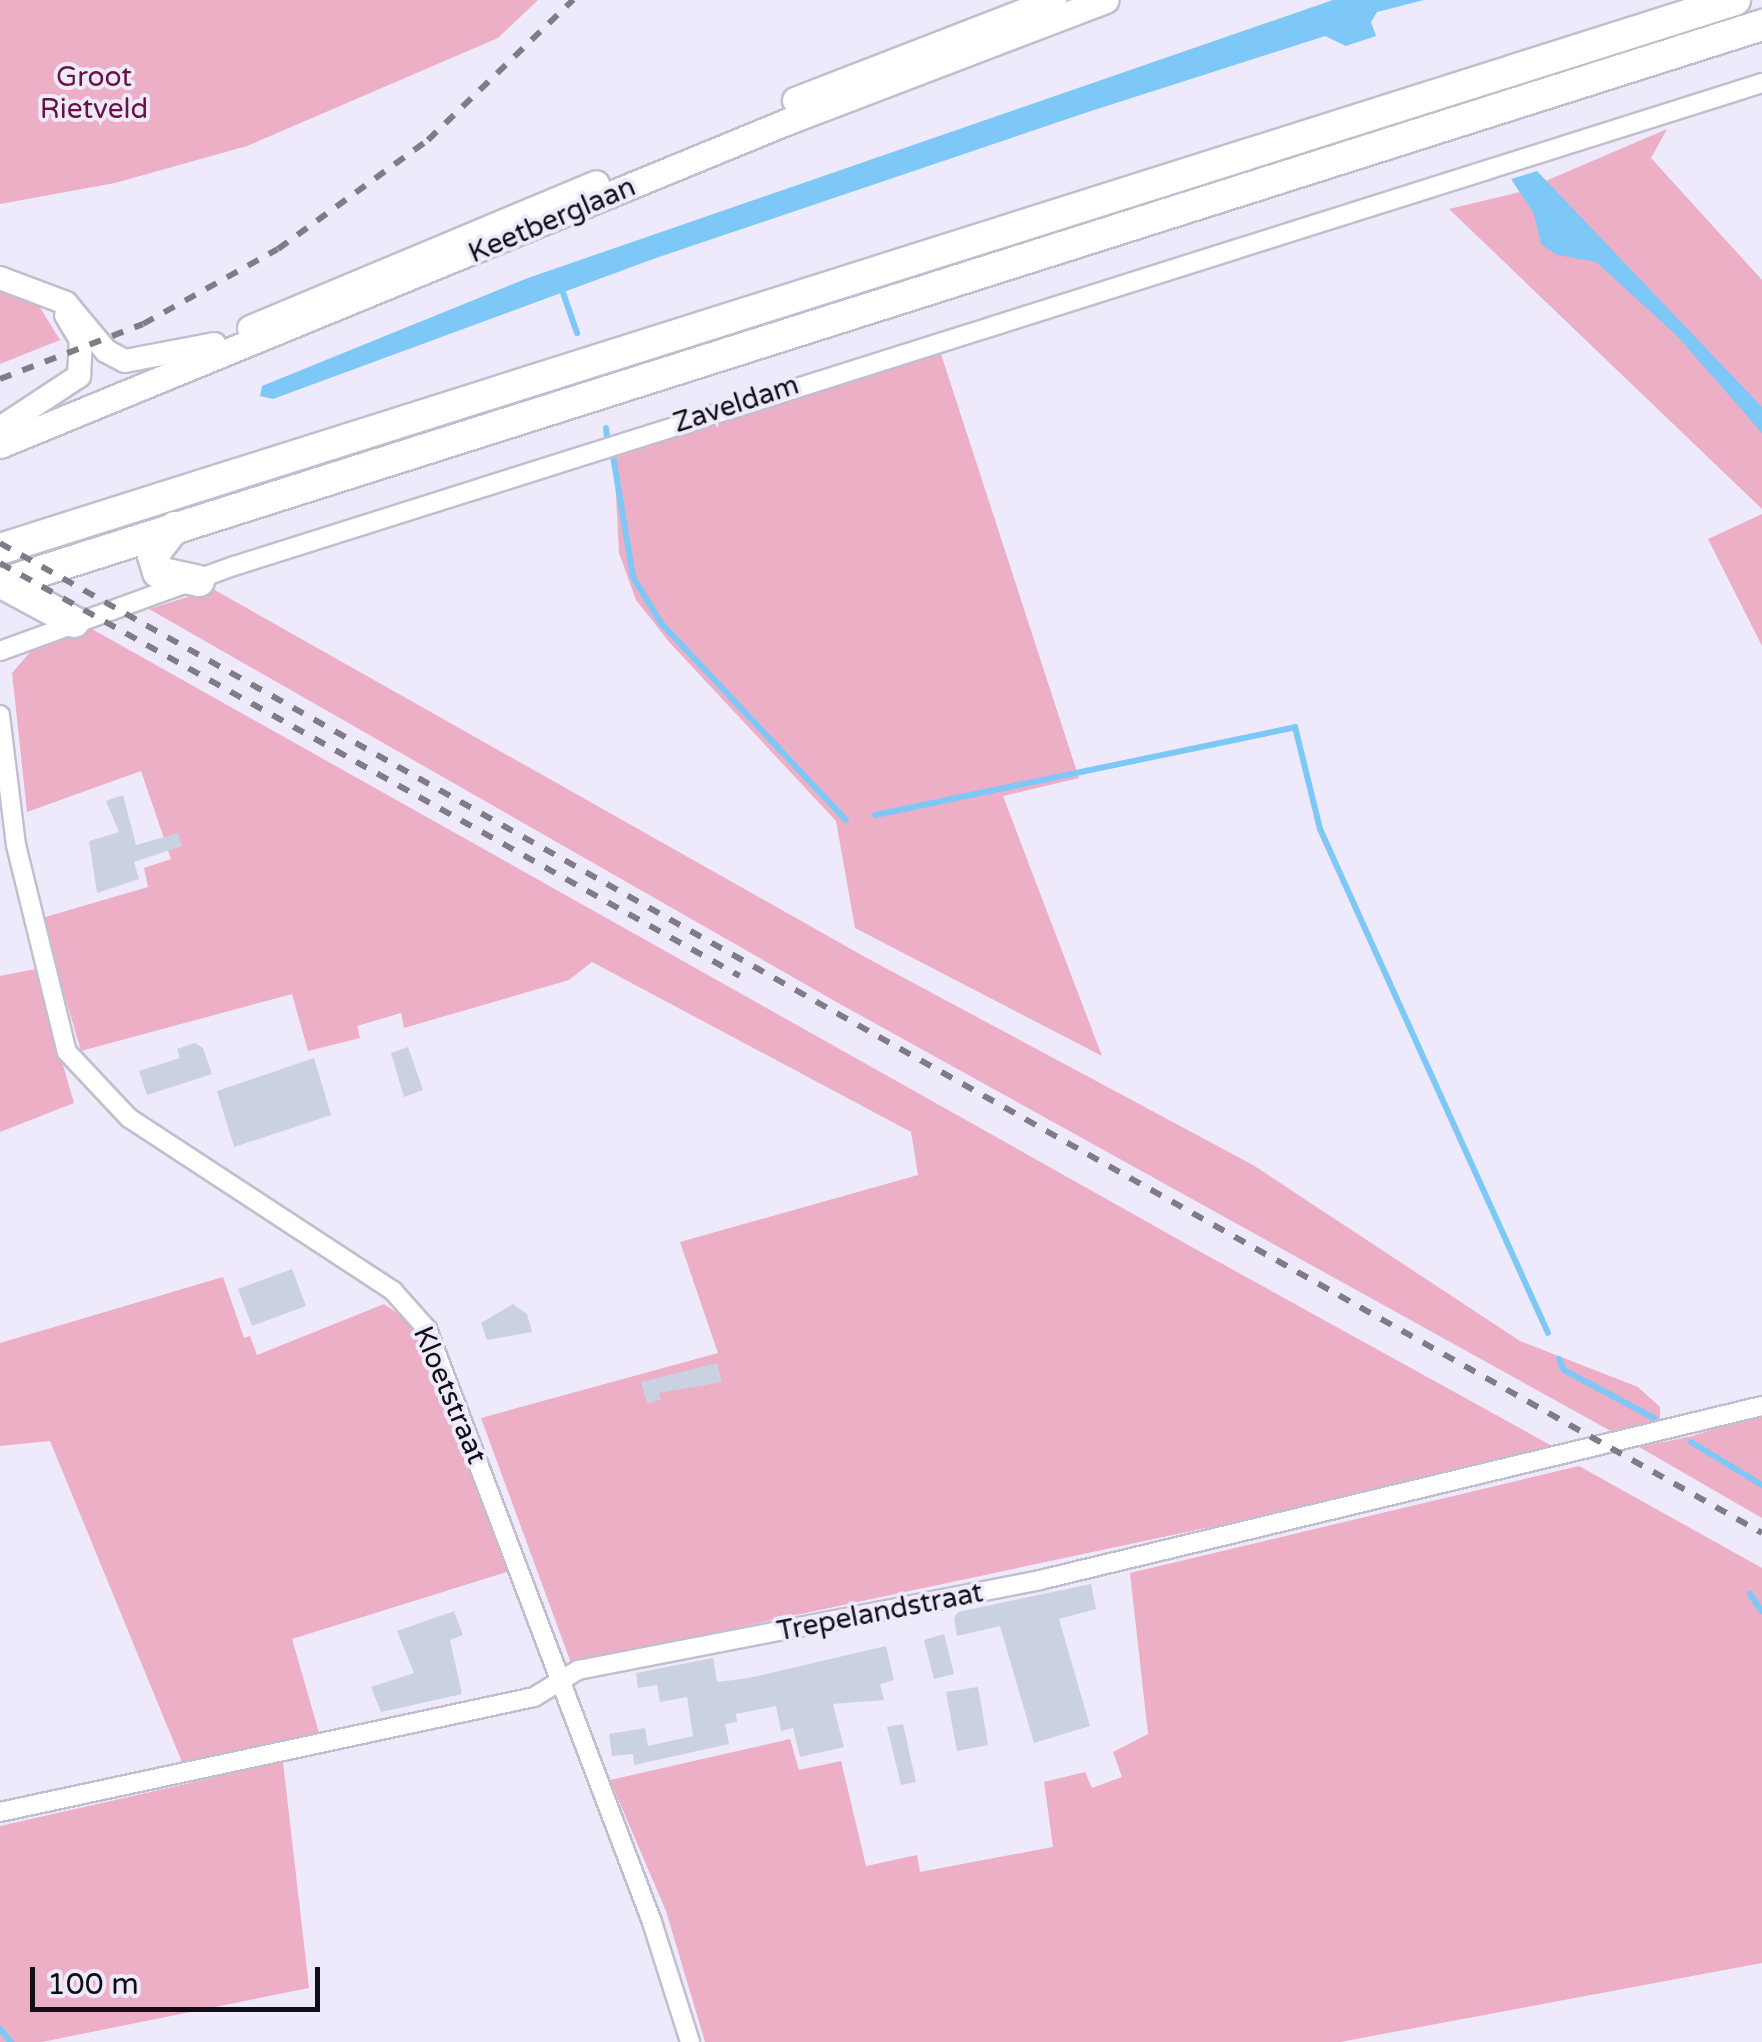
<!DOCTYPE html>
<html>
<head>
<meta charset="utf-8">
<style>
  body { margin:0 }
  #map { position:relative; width:1762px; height:2042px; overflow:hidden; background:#eeeafb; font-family:"Varela Round",sans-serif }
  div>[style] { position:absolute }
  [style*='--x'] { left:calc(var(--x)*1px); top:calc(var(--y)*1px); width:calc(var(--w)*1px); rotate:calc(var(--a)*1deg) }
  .green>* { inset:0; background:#edafc6 }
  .water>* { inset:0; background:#7dc8f6 }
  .stream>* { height:6px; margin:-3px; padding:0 3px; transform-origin:3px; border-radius:3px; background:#7dc8f6 }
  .building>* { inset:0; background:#cad1e1 }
  .roads { filter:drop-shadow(2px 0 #c2becf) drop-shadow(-2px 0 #c2becf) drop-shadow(0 2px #c2becf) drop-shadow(0 -2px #c2becf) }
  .minor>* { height:18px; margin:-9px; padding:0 9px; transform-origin:9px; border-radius:9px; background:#fff }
  .tertiary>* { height:22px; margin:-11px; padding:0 11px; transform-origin:11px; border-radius:11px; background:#fff }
  .secondary>* { height:25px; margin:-12.5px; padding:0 12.5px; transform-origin:12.5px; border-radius:12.5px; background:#fff }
  .motorway>* { height:30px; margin:-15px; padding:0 15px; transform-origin:15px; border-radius:15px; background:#fff }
  .rail>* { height:6px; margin-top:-3px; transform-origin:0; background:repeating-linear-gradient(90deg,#7f7c87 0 12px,transparent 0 24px) }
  span { translate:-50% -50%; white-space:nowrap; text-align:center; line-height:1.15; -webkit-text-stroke:8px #eeeafb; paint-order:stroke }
  .park-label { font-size:28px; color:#68143f }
  .street-label { font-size:28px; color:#110f15 }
  .scale { position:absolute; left:30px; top:1967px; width:290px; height:45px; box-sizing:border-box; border:5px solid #110f15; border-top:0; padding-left:12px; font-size:30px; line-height:35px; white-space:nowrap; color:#110f15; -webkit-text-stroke:8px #eeeafb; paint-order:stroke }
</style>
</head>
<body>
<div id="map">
  <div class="green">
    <i style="clip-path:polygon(0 0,538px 0,498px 38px,247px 146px,115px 183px,0 204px)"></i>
    <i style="clip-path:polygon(1667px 129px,1651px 158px,1762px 280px,1762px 509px,1449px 209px,1520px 192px)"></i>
    <i style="clip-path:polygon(0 292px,39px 306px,60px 340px,0 364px)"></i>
    <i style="clip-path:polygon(940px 351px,1079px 778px,1003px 796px,1102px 1056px,855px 928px,836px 821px,670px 643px,636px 600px,619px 553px,614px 458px)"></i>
    <i style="clip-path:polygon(1762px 514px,1762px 646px,1708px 539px)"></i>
    <i style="clip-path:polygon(213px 589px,865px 957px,1253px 1165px,1520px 1341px,1638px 1387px,1660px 1407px,1660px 1425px,1618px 1435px,840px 1004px,149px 609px)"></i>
    <i style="clip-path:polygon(92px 629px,1199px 1251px,1563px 1452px,571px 1663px,481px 1418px,718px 1353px,680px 1242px,918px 1175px,911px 1132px,592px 962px,569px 980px,404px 1028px,401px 1013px,357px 1026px,360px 1038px,308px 1051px,292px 994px,81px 1051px,42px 918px,148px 887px,144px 868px,171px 859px,141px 771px,27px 812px,12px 673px,31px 651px)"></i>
    <i style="clip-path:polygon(35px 969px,74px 1103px,0 1132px,0 976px)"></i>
    <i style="clip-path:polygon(223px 1277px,244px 1338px,250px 1336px,257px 1355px,384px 1304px,413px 1324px,433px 1359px,513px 1570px,292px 1639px,320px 1736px,182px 1762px,50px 1441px,0 1446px,0 1343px)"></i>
    <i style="clip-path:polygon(1762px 1414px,1762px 1518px,1639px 1447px,1692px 1436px)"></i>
    <i style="clip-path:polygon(1579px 1466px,1762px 1568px,1762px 1963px,1340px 2042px,705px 2042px,666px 1911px,610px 1780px,790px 1739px,799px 1770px,841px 1761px,866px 1866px,917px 1855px,920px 1872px,1053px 1847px,1044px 1782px,1085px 1772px,1092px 1788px,1122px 1777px,1113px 1752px,1148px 1734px,1130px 1573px)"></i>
    <i style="clip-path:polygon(283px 1762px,309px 1988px,42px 2042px,0 2042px,0 1826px)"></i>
  </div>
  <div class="water">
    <i style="clip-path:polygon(1333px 0,1424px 0,1377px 12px,1371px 22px,1376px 36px,1346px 46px,1325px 36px,1091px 111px,656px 258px,273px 399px,260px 396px,262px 386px,528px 278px)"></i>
    <i style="clip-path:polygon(1537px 171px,1762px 407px,1762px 433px,1677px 336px,1596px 262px,1557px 255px,1541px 244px,1534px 214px,1511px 179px)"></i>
  </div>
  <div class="stream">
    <i style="--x:561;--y:287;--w:49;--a:70.8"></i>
    <i style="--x:606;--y:428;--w:8;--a:83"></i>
    <i style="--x:613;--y:456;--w:123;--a:80.6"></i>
    <i style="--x:633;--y:577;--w:54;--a:58.7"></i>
    <i style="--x:661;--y:623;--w:270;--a:46.8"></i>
    <i style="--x:875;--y:815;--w:429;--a:-11.8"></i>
    <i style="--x:1295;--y:727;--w:105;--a:76.2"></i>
    <i style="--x:1320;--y:829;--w:553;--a:65.66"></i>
    <i style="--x:1559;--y:1359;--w:12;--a:66"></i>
    <i style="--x:1564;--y:1370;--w:102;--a:28.1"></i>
    <i style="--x:1691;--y:1442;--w:83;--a:31.2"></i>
    <i style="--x:1750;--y:1594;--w:21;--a:55"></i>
    <i style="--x:0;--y:2029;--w:17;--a:50"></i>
  </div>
  <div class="building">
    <i style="clip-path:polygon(123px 795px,136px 845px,178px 833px,182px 846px,134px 862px,139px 879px,97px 893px,89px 841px,119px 832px,106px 801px)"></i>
    <i style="clip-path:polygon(195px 1043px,203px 1048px,212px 1074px,147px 1095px,139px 1071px,180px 1058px,177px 1049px)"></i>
    <i style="clip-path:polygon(408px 1047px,423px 1090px,404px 1097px,391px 1053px)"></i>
    <i style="clip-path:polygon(314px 1058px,331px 1115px,234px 1147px,217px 1091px)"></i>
    <i style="clip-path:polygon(292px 1269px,306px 1306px,252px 1326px,238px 1289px)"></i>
    <i style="clip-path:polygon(513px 1304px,527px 1314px,532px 1332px,487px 1340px,481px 1323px)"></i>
    <i style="clip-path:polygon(717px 1363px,722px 1382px,659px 1393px,661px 1400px,647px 1403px,641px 1382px)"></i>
    <i style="clip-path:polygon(1091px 1584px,1096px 1609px,1059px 1619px,1090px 1726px,1034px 1743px,1000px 1626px,957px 1636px,954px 1618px,958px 1612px)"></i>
    <i style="clip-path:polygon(454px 1611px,463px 1635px,450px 1640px,462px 1694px,381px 1712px,371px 1687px,414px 1673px,397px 1631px)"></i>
    <i style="clip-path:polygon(944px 1634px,954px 1674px,934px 1679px,924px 1640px)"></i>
    <i style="clip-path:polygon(886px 1646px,894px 1680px,880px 1684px,884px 1700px,833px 1704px,844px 1747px,800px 1757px,793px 1728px,781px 1731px,776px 1706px,736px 1714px,737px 1722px,725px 1724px,729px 1744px,634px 1765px,633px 1754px,612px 1756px,609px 1734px,645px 1728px,648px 1746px,693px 1736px,687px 1697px,660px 1702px,657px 1685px,638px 1688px,636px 1673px,713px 1658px,717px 1682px,749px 1678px)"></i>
    <i style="clip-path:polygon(978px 1687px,988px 1745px,957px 1751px,946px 1692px)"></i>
    <i style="clip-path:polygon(903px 1724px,916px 1782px,901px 1785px,887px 1727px)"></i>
  </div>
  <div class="roads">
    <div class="minor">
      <i style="--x:0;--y:651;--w:249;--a:-20"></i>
      <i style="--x:234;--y:566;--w:1603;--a:-17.54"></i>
      <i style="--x:0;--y:715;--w:131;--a:83"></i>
      <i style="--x:16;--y:845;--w:213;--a:76.2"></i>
      <i style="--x:67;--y:1052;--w:91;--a:46.8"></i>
      <i style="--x:129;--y:1118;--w:316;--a:33.2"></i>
      <i style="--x:393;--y:1291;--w:51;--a:48.2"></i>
      <i style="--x:427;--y:1329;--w:634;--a:69.22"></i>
      <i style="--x:652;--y:1922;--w:126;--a:72.4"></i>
      <i style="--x:0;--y:1812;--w:546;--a:-12.15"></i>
      <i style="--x:534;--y:1697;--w:52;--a:-31.5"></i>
      <i style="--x:578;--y:1670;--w:471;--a:-11"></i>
      <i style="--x:1040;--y:1580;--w:743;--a:-13.55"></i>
    </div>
    <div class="tertiary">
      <i style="--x:0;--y:278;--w:71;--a:20.7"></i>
      <i style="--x:66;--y:303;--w:62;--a:50.2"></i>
      <i style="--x:106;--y:351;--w:21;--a:28"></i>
      <i style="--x:125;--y:361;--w:91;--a:-10.8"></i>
      <i style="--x:0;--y:428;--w:95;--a:-33.4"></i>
      <i style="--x:79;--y:376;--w:36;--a:-87"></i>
      <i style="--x:81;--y:340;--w:29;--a:-121"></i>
    </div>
    <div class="secondary">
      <i style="--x:795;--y:100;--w:277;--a:-21.2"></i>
      <i style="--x:250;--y:328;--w:375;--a:-22.7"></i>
      <i style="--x:0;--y:445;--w:850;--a:-22.34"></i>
      <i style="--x:786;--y:122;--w:342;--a:-20.9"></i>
    </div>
    <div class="motorway">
      <i style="--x:175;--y:527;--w:36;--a:128"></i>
      <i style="--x:153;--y:555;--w:18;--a:74"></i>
      <i style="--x:158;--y:572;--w:42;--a:12.4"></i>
      <i style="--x:0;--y:549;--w:1820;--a:-17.56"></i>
      <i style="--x:2;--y:583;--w:82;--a:28.4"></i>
      <i style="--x:0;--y:584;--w:1849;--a:-17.6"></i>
    </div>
  </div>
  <div class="rail">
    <i style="--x:0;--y:379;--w:153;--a:-21"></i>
    <i style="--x:143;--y:324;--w:154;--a:-29.1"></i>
    <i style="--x:278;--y:249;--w:185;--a:-36"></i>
    <i style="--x:428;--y:140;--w:202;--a:-44"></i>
    <i style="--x:0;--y:543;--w:2021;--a:29.33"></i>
    <i style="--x:0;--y:563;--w:847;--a:29.17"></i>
  </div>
  <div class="park-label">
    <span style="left:94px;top:93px">Groot<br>Rietveld</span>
  </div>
  <div class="street-label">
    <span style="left:552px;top:220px;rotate:-23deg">Keetberglaan</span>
    <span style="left:736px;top:404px;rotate:-18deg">Zaveldam</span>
    <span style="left:450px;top:1395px;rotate:67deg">Kloetstraat</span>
    <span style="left:880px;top:1612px;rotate:-11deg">Trepelandstraat</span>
  </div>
  <div class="scale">100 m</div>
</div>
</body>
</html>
